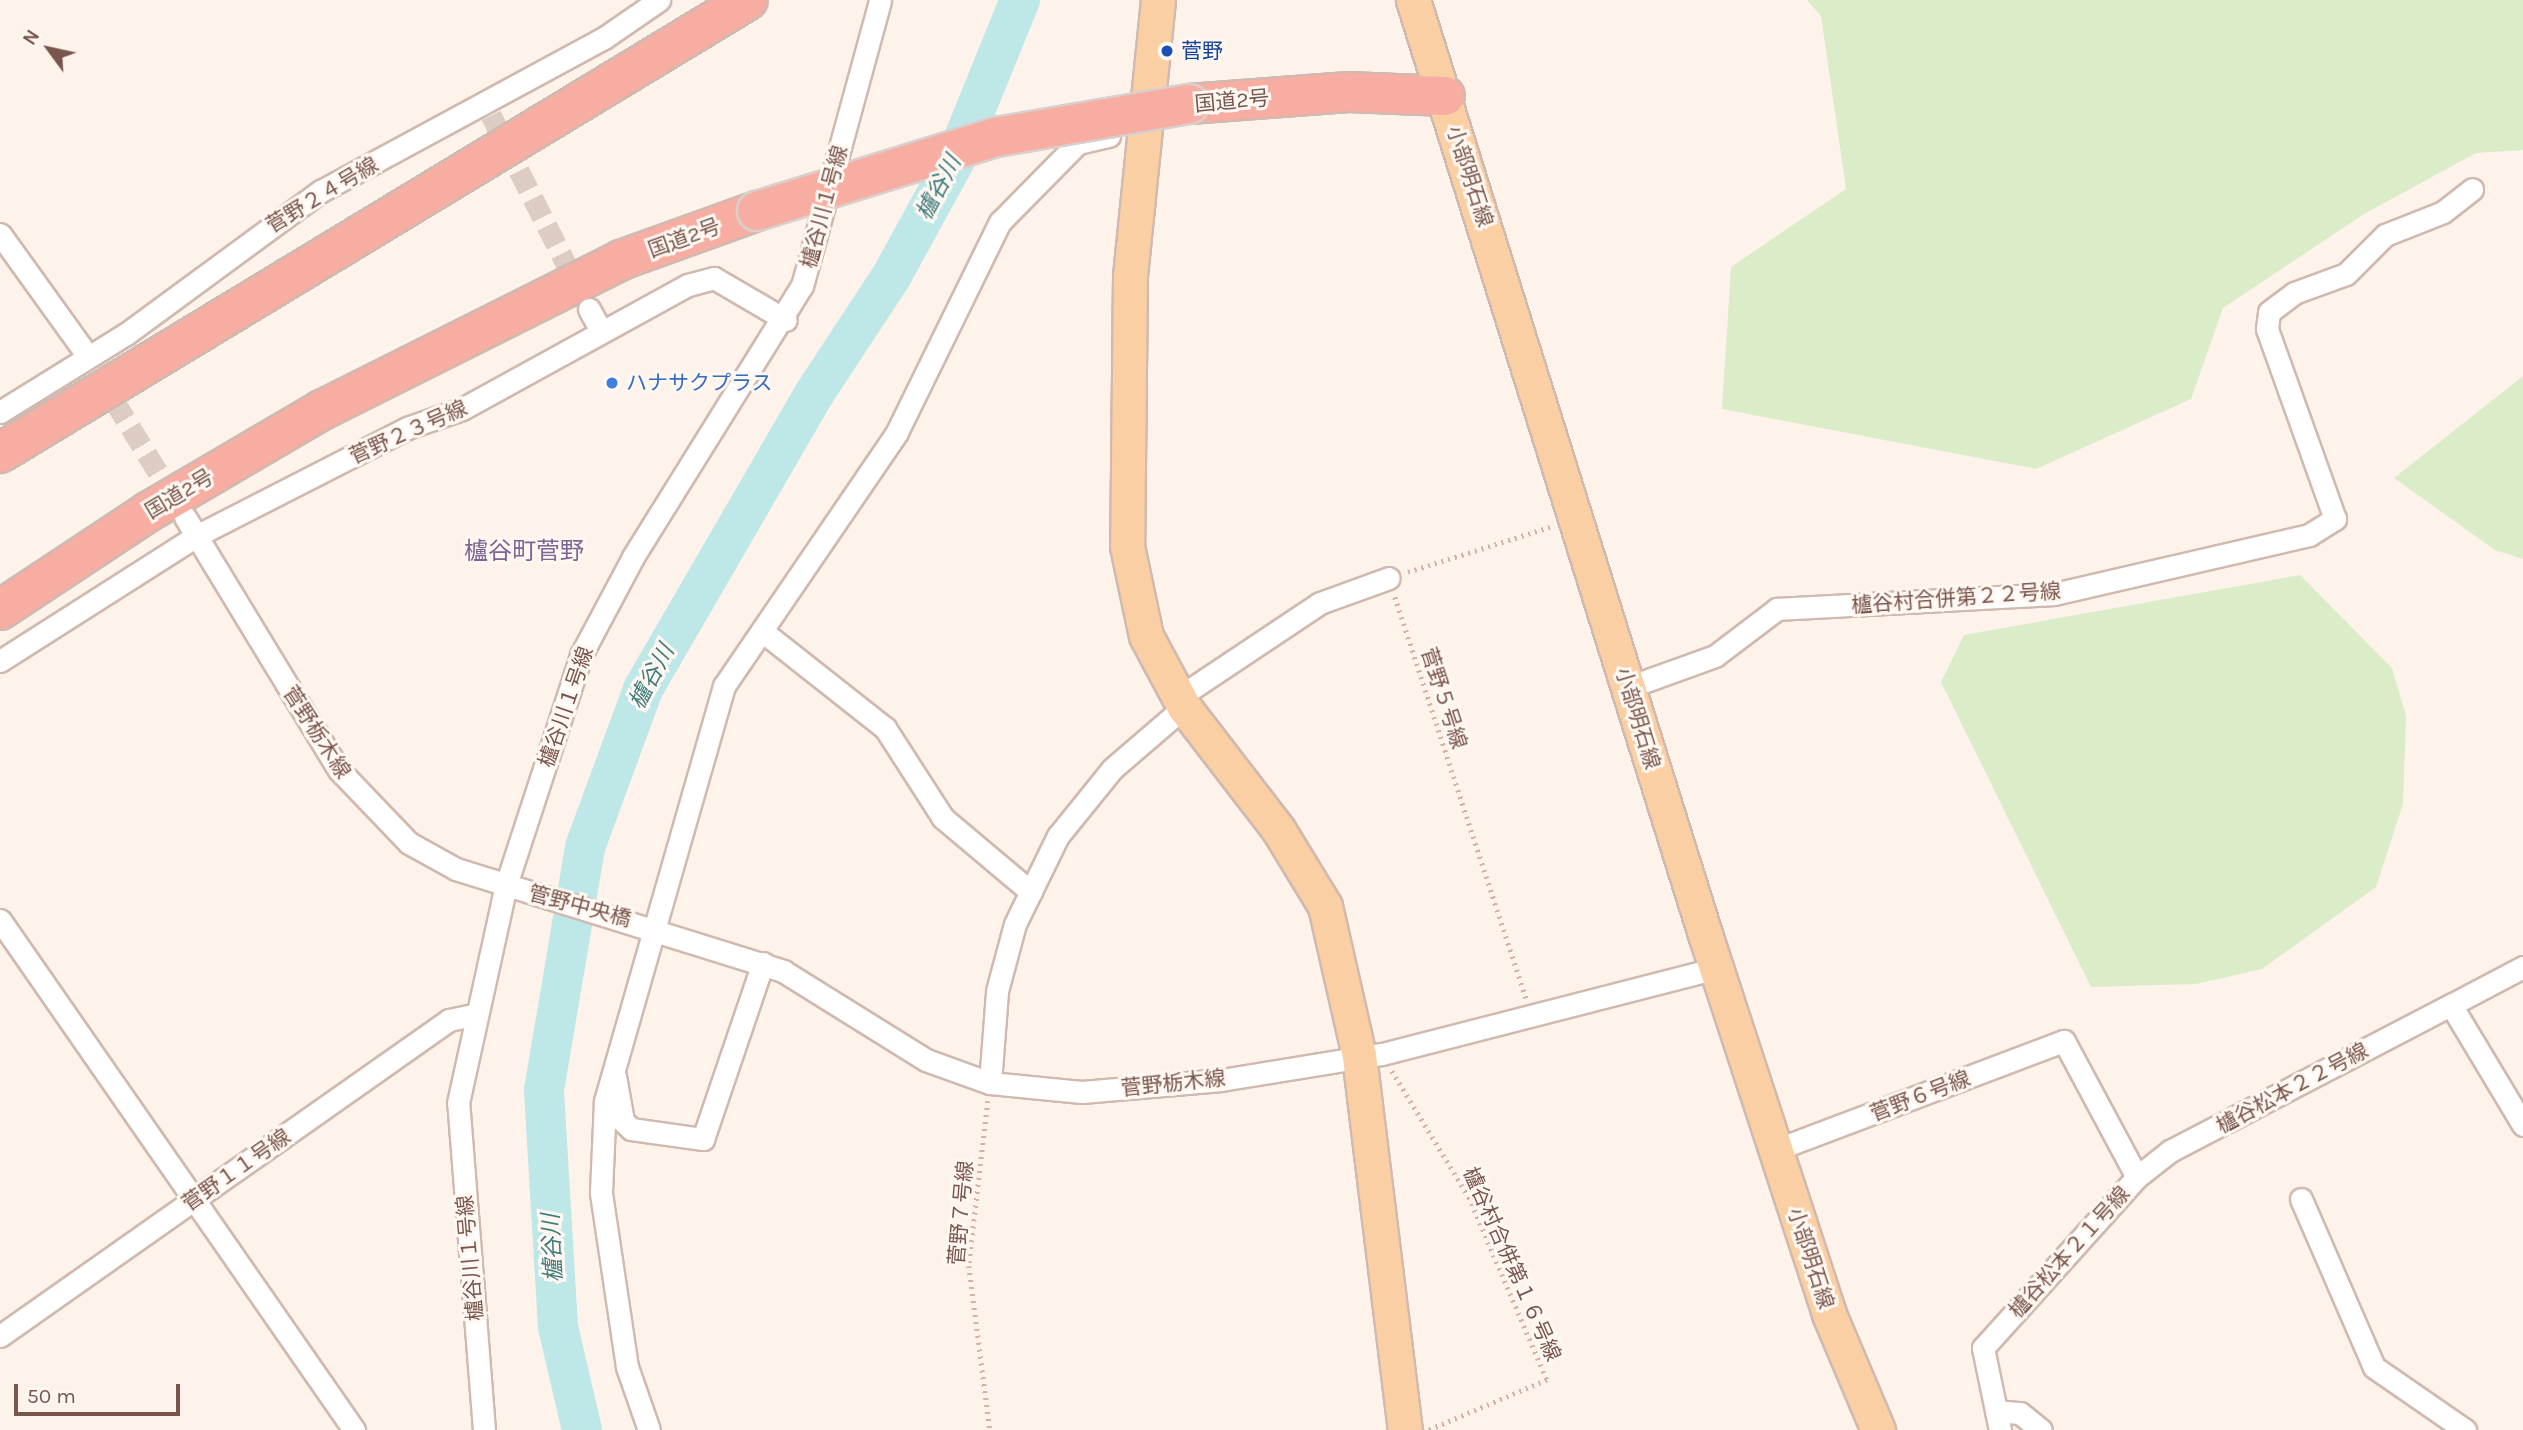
<!DOCTYPE html>
<html>
<head>
<meta charset="utf-8">
<style>
  body { margin:0 }
  #map { position:relative; width:2523px; height:1430px; overflow:hidden; background:#fdf3eb; font-family:Karla,"Noto Sans JP",sans-serif }
  div>[style] { position:absolute }
  [style*='--x'] { left:calc(var(--x)*1px); top:calc(var(--y)*1px); width:calc(var(--w)*1px); rotate:calc(var(--a)*1deg) }
  .green>* { inset:0; background:#dbecc8 }
  .river>* { height:40px; margin:-20px; padding:0 20px; transform-origin:20px; border-radius:20px; background:#bee7e8 }
  .street-tunnel>* { height:21px; margin-top:-10.5px; transform-origin:0; background:repeating-linear-gradient(90deg,#dcccc4 0 21px,transparent 0 31px) }
  .path>* { height:4.5px; margin-top:-2.25px; transform-origin:0; background:repeating-linear-gradient(90deg,#d8b1a4 0 2px,transparent 0 7px) }
  .roads { filter:drop-shadow(2px 0 #d0b9af) drop-shadow(-2px 0 #d0b9af) drop-shadow(0 2px #d0b9af) drop-shadow(0 -2px #d0b9af) }
  .street>* { height:21px; margin:-10.5px; padding:0 10.5px; transform-origin:10.5px; border-radius:10.5px; background:#fff }
  .primary>* { height:33px; margin:-16.5px; padding:0 16.5px; transform-origin:16.5px; border-radius:16.5px; background:#fbcfa4 }
  .highway>* { height:38px; margin:-19px; padding:0 19px; transform-origin:19px; border-radius:19px; background:#f7ada2 }
  .bridges { filter:drop-shadow(2px 0 #d9d0cd) drop-shadow(-2px 0 #d9d0cd) drop-shadow(0 2px #d9d0cd) drop-shadow(0 -2px #d9d0cd) }
  .highway-bridge>* { height:38px; margin:-19px; padding:0 19px; transform-origin:19px; border-radius:19px; background:#f7ada2 }
  .dots>* { width:19px; height:19px; translate:-50% -50%; box-sizing:border-box; border:4px solid #fff8f2; border-radius:50% }
  span { translate:-50% -50%; white-space:nowrap; text-align:center; line-height:1.15; -webkit-text-stroke:6px #fff8f2; paint-order:stroke }
  .transit-label { font-size:21px; color:#164399 }
  .left { translate:0 -50%; text-align:left }
  .street-label { font-size:21px; color:#79564d }
  .shop-label { font-size:21px; color:#366cbe }
  .water-label { font-size:23px; color:#407c7e; font-style:italic }
  .quarter-label { font-size:24px; color:#7e6594 }
  .north { position:absolute; left:14px; top:14px; width:70px; height:70px; -webkit-text-stroke:5px #fff8f2; paint-order:stroke; rotate:303deg; font-size:19px; font-weight:700; line-height:28px; text-align:center; color:#79564d }
  .north::after { content:''; display:block; margin:auto; width:24px; height:32px; background:#79564d; clip-path:polygon(50% 0,100% 100%,50% 72%,0 100%) }
  .scale { position:absolute; left:14px; top:1384px; width:166px; height:32px; box-sizing:border-box; border:4px solid #79564d; border-top:0; padding-left:9px; font-size:21px; line-height:24px; white-space:nowrap; color:#79564d; -webkit-text-stroke:5px #fff8f2; paint-order:stroke }
</style>
</head>
<body>
<div id="map">
  <div class="green">
    <i style="clip-path:polygon(1807px 0,2523px 0,2523px 150px,2476px 153px,2364px 214px,2223px 308px,2191px 399px,2036px 469px,1722px 409px,1731px 267px,1846px 189px,1821px 16px)"></i>
    <i style="clip-path:polygon(2523px 376px,2523px 559px,2495px 550px,2394px 478px)"></i>
    <i style="clip-path:polygon(2300px 575px,2392px 668px,2406px 716px,2403px 804px,2376px 887px,2262px 969px,2196px 984px,2091px 987px,1941px 682px,1964px 635px)"></i>
  </div>
  <div class="river">
    <i style="--x:582;--y:1430;--w:106;--a:-103.1"></i>
    <i style="--x:558;--y:1327;--w:237;--a:-93.4"></i>
    <i style="--x:544;--y:1090;--w:246;--a:-80.4"></i>
    <i style="--x:585;--y:847;--w:168;--a:-69.8"></i>
    <i style="--x:643;--y:689;--w:341;--a:-59.9"></i>
    <i style="--x:814;--y:394;--w:140;--a:-56.7"></i>
    <i style="--x:891;--y:277;--w:133;--a:-61.3"></i>
    <i style="--x:955;--y:160;--w:173;--a:-67.9"></i>
  </div>
  <div class="street-tunnel">
    <i style="--x:491;--y:115;--w:197;--a:63.2"></i>
    <i style="--x:82;--y:348;--w:182;--a:58.5"></i>
  </div>
  <div class="path">
    <i style="--x:1408;--y:572;--w:149;--a:-17.6"></i>
    <i style="--x:1395;--y:597;--w:422;--a:71.9"></i>
    <i style="--x:1392;--y:1071;--w:148;--a:58.6"></i>
    <i style="--x:1469;--y:1197;--w:199;--a:66.9"></i>
    <i style="--x:1547;--y:1380;--w:128;--a:157"></i>
    <i style="--x:988;--y:1101;--w:166;--a:96.6"></i>
    <i style="--x:969;--y:1266;--w:165;--a:82.7"></i>
  </div>
  <div class="roads">
    <div class="street">
      <i style="--x:0;--y:234;--w:140;--a:54.3"></i>
      <i style="--x:589;--y:309;--w:26;--a:61"></i>
      <i style="--x:0;--y:412;--w:148;--a:-31.8"></i>
      <i style="--x:126;--y:334;--w:242;--a:-36.3"></i>
      <i style="--x:321;--y:191;--w:322;--a:-28.4"></i>
      <i style="--x:604;--y:38;--w:67;--a:-34.6"></i>
      <i style="--x:185;--y:517;--w:296;--a:58.7"></i>
      <i style="--x:339;--y:770;--w:101;--a:46.2"></i>
      <i style="--x:409;--y:843;--w:54;--a:29"></i>
      <i style="--x:456;--y:869;--w:343;--a:17.3"></i>
      <i style="--x:783;--y:971;--w:168;--a:31.9"></i>
      <i style="--x:926;--y:1060;--w:68;--a:19.8"></i>
      <i style="--x:990;--y:1083;--w:92;--a:5.6"></i>
      <i style="--x:1082;--y:1092;--w:140;--a:-4.9"></i>
      <i style="--x:1221;--y:1080;--w:163;--a:-9.2"></i>
      <i style="--x:1382;--y:1054;--w:345;--a:-14.4"></i>
      <i style="--x:762;--y:631;--w:157;--a:38.3"></i>
      <i style="--x:885;--y:728;--w:107;--a:57.2"></i>
      <i style="--x:943;--y:818;--w:115;--a:40.1"></i>
      <i style="--x:0;--y:661;--w:232;--a:-32.5"></i>
      <i style="--x:196;--y:536;--w:237;--a:-27.1"></i>
      <i style="--x:407;--y:428;--w:58;--a:-19.1"></i>
      <i style="--x:462;--y:409;--w:258;--a:-28.8"></i>
      <i style="--x:688;--y:285;--w:27;--a:-15"></i>
      <i style="--x:714;--y:278;--w:83;--a:30.3"></i>
      <i style="--x:1629;--y:687;--w:91;--a:-19.8"></i>
      <i style="--x:1715;--y:656;--w:78;--a:-37.2"></i>
      <i style="--x:1777;--y:609;--w:277;--a:-3.1"></i>
      <i style="--x:2054;--y:594;--w:262;--a:-13"></i>
      <i style="--x:2309;--y:535;--w:31;--a:-32"></i>
      <i style="--x:2335;--y:519;--w:202;--a:-109.7"></i>
      <i style="--x:2267;--y:329;--w:17;--a:-83"></i>
      <i style="--x:2269;--y:312;--w:31;--a:-37"></i>
      <i style="--x:2294;--y:293;--w:55;--a:-20.1"></i>
      <i style="--x:2346;--y:274;--w:55;--a:-45"></i>
      <i style="--x:2385;--y:235;--w:62;--a:-21.6"></i>
      <i style="--x:2443;--y:212;--w:37;--a:-38"></i>
      <i style="--x:1179;--y:697;--w:169;--a:-33.7"></i>
      <i style="--x:1320;--y:603;--w:73;--a:-19.9"></i>
      <i style="--x:0;--y:920;--w:621;--a:55.23"></i>
      <i style="--x:2523;--y:967;--w:81;--a:152.2"></i>
      <i style="--x:2451;--y:1005;--w:140;--a:59"></i>
      <i style="--x:615;--y:1076;--w:46;--a:79.9"></i>
      <i style="--x:623;--y:1121;--w:11;--a:45"></i>
      <i style="--x:631;--y:1129;--w:73;--a:7.9"></i>
      <i style="--x:703;--y:1139;--w:186;--a:-71.2"></i>
      <i style="--x:990;--y:1083;--w:92;--a:-85.6"></i>
      <i style="--x:997;--y:991;--w:69;--a:-75"></i>
      <i style="--x:1015;--y:924;--w:98;--a:-64"></i>
      <i style="--x:1058;--y:836;--w:86;--a:-51.1"></i>
      <i style="--x:1112;--y:769;--w:95;--a:-40.7"></i>
      <i style="--x:1775;--y:1150;--w:309;--a:-20.7"></i>
      <i style="--x:2064;--y:1041;--w:154;--a:61.8"></i>
      <i style="--x:2301;--y:1199;--w:183;--a:66.5"></i>
      <i style="--x:2374;--y:1367;--w:111;--a:34.7"></i>
      <i style="--x:0;--y:1336;--w:549;--a:-35.14"></i>
      <i style="--x:449;--y:1020;--w:29;--a:-12"></i>
      <i style="--x:1996;--y:1411;--w:24;--a:5"></i>
      <i style="--x:2020;--y:1413;--w:27;--a:39"></i>
      <i style="--x:484;--y:1430;--w:328;--a:-94.5"></i>
      <i style="--x:458;--y:1103;--w:223;--a:-77.6"></i>
      <i style="--x:506;--y:885;--w:242;--a:-71.9"></i>
      <i style="--x:581;--y:655;--w:111;--a:-62"></i>
      <i style="--x:633;--y:557;--w:319;--a:-58.1"></i>
      <i style="--x:802;--y:286;--w:296;--a:-74.7"></i>
      <i style="--x:649;--y:1430;--w:67;--a:-109.2"></i>
      <i style="--x:627;--y:1367;--w:177;--a:-98.5"></i>
      <i style="--x:601;--y:1192;--w:91;--a:-87.5"></i>
      <i style="--x:605;--y:1101;--w:432;--a:-74"></i>
      <i style="--x:724;--y:686;--w:307;--a:-55.7"></i>
      <i style="--x:897;--y:432;--w:234;--a:-63.9"></i>
      <i style="--x:1000;--y:222;--w:111;--a:-45.4"></i>
      <i style="--x:1078;--y:143;--w:32;--a:-13"></i>
      <i style="--x:2000;--y:1430;--w:84;--a:-101.7"></i>
      <i style="--x:1983;--y:1348;--w:230;--a:-48"></i>
      <i style="--x:2137;--y:1177;--w:42;--a:-38.2"></i>
      <i style="--x:2170;--y:1151;--w:317;--a:-27.5"></i>
    </div>
    <div class="primary">
      <i style="--x:1158;--y:0;--w:277;--a:95.8"></i>
      <i style="--x:1130;--y:276;--w:270;--a:90.6"></i>
      <i style="--x:1127;--y:546;--w:92;--a:78.1"></i>
      <i style="--x:1146;--y:636;--w:81;--a:61.8"></i>
      <i style="--x:1184;--y:707;--w:154;--a:52.4"></i>
      <i style="--x:1278;--y:829;--w:90;--a:58.6"></i>
      <i style="--x:1325;--y:906;--w:154;--a:77.2"></i>
      <i style="--x:1359;--y:1056;--w:377;--a:83"></i>
      <i style="--x:1413;--y:0;--w:982;--a:72.64"></i>
      <i style="--x:1706;--y:937;--w:397;--a:71.9"></i>
      <i style="--x:1829;--y:1314;--w:126;--a:67.1"></i>
    </div>
    <div class="highway">
      <i style="--x:1189;--y:104;--w:160;--a:-4.3"></i>
      <i style="--x:1349;--y:92;--w:96;--a:2.4"></i>
      <i style="--x:0;--y:453;--w:874;--a:-31.2"></i>
      <i style="--x:0;--y:610;--w:178;--a:-33.5"></i>
      <i style="--x:148;--y:512;--w:202;--a:-30.4"></i>
      <i style="--x:322;--y:410;--w:335;--a:-26.6"></i>
      <i style="--x:621;--y:260;--w:145;--a:-19.8"></i>
    </div>
  </div>
  <div class="bridges">
    <div class="highway-bridge">
      <i style="--x:757;--y:211;--w:250;--a:-17.2"></i>
      <i style="--x:996;--y:137;--w:196;--a:-9.7"></i>
    </div>
  </div>
  <div class="dots">
    <i style="left:1167px;top:51px;background:#1a4fb4"></i>
    <i style="left:612px;top:383px;background:#3f7fe0"></i>
  </div>
  <div class="transit-label">
    <span class="left" style="left:1181px;top:51px">菅野</span>
  </div>
  <div class="street-label">
    <span style="left:1232px;top:101px;rotate:-5deg">国道2号</span>
    <span style="left:1470px;top:176px;rotate:72deg">小部明石線</span>
    <span style="left:322px;top:195px;rotate:-31deg">菅野２４号線</span>
    <span style="left:824px;top:207px;rotate:-75deg">櫨谷川１号線</span>
    <span style="left:684px;top:238px;rotate:-20deg">国道2号</span>
    <span style="left:408px;top:432px;rotate:-24deg">菅野２３号線</span>
    <span style="left:179px;top:494px;rotate:-31deg">国道2号</span>
    <span style="left:1956px;top:598px;rotate:-4deg">櫨谷村合併第２２号線</span>
    <span style="left:1444px;top:698px;rotate:72deg">菅野５号線</span>
    <span style="left:566px;top:707px;rotate:-71deg">櫨谷川１号線</span>
    <span style="left:1638px;top:718px;rotate:73deg">小部明石線</span>
    <span style="left:317px;top:732px;rotate:57deg">菅野栃木線</span>
    <span style="left:580px;top:906px;rotate:15deg">管野中央橋</span>
    <span style="left:1173px;top:1083px;rotate:-6deg">菅野栃木線</span>
    <span style="left:2292px;top:1088px;rotate:-28deg">櫨谷松本２２号線</span>
    <span style="left:1920px;top:1096px;rotate:-21deg">菅野６号線</span>
    <span style="left:236px;top:1170px;rotate:-35deg">菅野１１号線</span>
    <span style="left:961px;top:1213px;rotate:-85deg">菅野７号線</span>
    <span style="left:2069px;top:1252px;rotate:-48deg">櫨谷松本２１号線</span>
    <span style="left:470px;top:1258px;rotate:-95deg">櫨谷川１号線</span>
    <span style="left:1811px;top:1258px;rotate:72deg">小部明石線</span>
    <span style="left:1512px;top:1264px;rotate:66deg">櫨谷村合併第１６号線</span>
  </div>
  <div class="shop-label">
    <span class="left" style="left:626px;top:383px">ハナサクプラス</span>
  </div>
  <div class="water-label">
    <span style="left:939px;top:188px;rotate:-62deg">櫨谷川</span>
    <span style="left:652px;top:677px;rotate:-62deg">櫨谷川</span>
    <span style="left:553px;top:1248px;rotate:-93deg">櫨谷川</span>
  </div>
  <div class="quarter-label">
    <span style="left:524px;top:552px">櫨谷町菅野</span>
  </div>
  <div class="north">N</div>
  <div class="scale">50 m</div>
</div>
</body>
</html>
